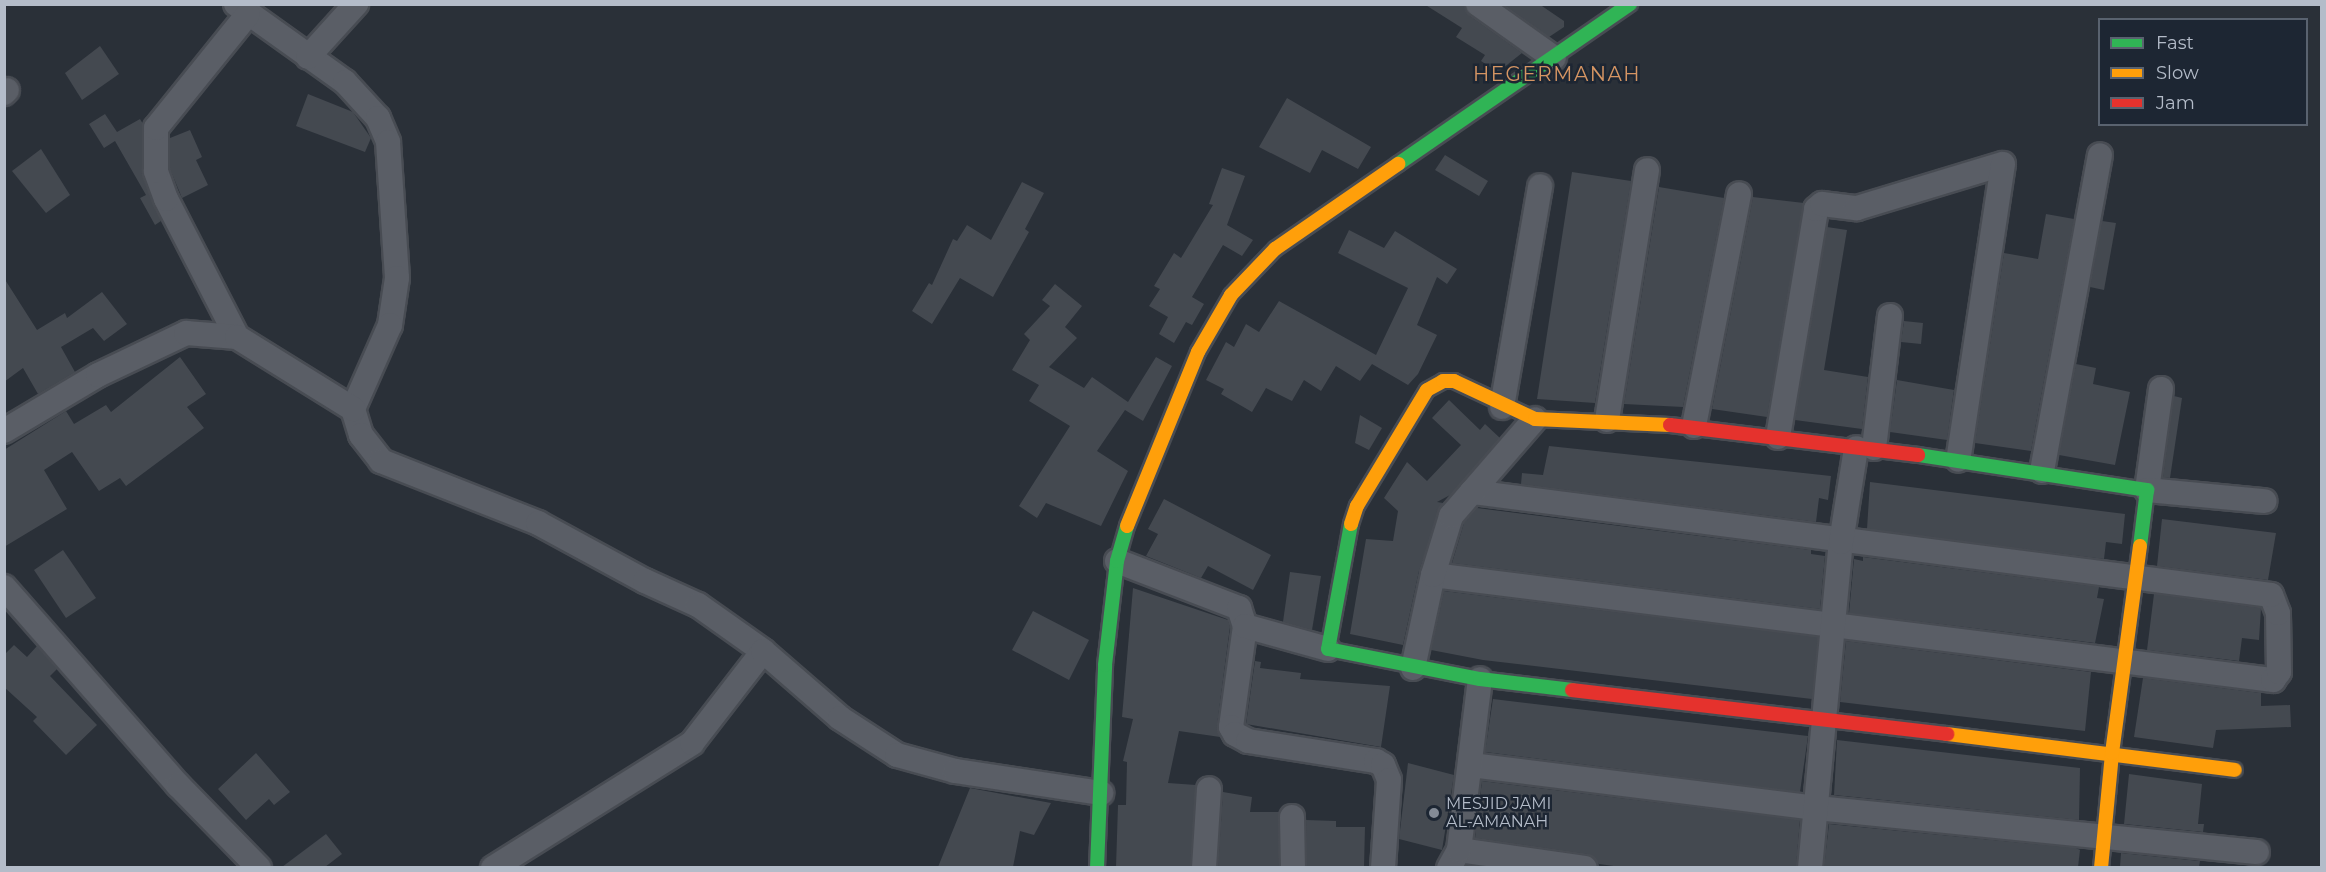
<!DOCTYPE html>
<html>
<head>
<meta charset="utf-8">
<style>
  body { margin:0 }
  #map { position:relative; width:2326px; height:872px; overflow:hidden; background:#2a3038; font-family:Montserrat,sans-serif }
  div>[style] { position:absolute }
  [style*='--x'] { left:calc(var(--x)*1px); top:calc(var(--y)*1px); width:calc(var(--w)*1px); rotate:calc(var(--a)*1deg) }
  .building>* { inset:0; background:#444950 }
  .roads { filter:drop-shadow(2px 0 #484c53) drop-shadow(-2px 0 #484c53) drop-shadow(0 2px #484c53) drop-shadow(0 -2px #484c53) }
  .street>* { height:24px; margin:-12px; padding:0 12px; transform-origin:12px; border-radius:12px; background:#5a5e66 }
  .fast>* { height:14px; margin:-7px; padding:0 7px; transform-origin:7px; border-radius:7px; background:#30b455 }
  .slow>* { height:14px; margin:-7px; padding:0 7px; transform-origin:7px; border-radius:7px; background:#ff9f0a }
  .jam>* { height:14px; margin:-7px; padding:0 7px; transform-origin:7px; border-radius:7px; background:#e5322d }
  .dots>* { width:16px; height:16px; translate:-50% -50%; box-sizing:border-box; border:3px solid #1d2633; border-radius:50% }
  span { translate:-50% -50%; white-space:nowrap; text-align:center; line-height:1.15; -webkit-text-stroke:5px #1d2633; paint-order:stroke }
  .poi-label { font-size:16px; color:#b4bcc9 }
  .left { translate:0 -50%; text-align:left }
  .quarter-label { font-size:20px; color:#d59563; letter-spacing:1.5px }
  .frame { position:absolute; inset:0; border:6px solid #b4bcc9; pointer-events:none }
  .legend { position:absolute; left:2098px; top:18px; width:210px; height:108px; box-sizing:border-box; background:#1d2633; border:2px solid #59626f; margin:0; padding:8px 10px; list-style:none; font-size:18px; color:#b4bcc9 }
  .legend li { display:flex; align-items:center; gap:12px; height:30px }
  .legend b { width:30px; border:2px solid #59626f }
</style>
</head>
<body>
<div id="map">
  <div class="building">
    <i style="clip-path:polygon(1424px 4px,1464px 4px,1470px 16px,1522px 53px,1498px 72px,1481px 61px,1485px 55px,1456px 37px,1462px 28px)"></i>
    <i style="clip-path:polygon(1503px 4px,1539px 4px,1564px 21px,1564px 27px,1549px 37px)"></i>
    <i style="clip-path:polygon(100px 46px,119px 74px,82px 100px,65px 73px)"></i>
    <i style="clip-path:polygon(308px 94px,353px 112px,371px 138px,365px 152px,296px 126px)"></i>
    <i style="clip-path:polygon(1287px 98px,1371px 147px,1358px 169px,1322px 150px,1310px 173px,1259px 147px)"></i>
    <i style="clip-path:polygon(105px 114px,117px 132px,140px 119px,143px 124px,142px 171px,161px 221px,155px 225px,140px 198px,146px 195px,115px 141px,104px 148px,89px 124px)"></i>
    <i style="clip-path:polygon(190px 130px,202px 157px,196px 160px,208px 185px,182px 198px,170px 169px,170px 138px)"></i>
    <i style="clip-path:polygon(41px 149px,70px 195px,46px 213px,12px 171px)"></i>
    <i style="clip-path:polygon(1445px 155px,1488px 181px,1479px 196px,1435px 170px)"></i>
    <i style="clip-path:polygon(1222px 168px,1245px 176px,1227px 225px,1253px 240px,1242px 256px,1223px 245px,1192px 297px,1204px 304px,1192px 325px,1186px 322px,1174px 343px,1159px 334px,1168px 317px,1149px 306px,1160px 289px,1154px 286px,1174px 253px,1181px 258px,1213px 205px,1209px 204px)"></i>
    <i style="clip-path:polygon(1572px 172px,1631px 181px,1595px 403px,1537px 399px)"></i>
    <i style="clip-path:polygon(1022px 182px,1044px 193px,1025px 229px,1029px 232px,993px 297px,960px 278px,932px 324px,912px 311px,929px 283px,932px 285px,953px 239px,957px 241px,967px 225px,991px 240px)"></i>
    <i style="clip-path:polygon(1659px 187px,1724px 198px,1683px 407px,1624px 404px)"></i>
    <i style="clip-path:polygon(1753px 197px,1804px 203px,1767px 417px,1712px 409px)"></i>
    <i style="clip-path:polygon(2046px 214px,2074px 219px,2031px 451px,1975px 443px,2004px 253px,2038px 259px)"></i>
    <i style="clip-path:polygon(2102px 221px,2116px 223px,2104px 290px,2090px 287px)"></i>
    <i style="clip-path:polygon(1827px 227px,1847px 230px,1824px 370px,1868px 377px,1862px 429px,1795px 420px)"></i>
    <i style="clip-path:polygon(1349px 230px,1384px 248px,1395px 231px,1457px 269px,1447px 284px,1437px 277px,1417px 325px,1437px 335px,1418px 374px,1408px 385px,1372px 364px,1360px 381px,1336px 366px,1321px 391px,1304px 380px,1292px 401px,1266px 388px,1252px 412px,1221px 394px,1224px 389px,1206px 380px,1226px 342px,1234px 347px,1246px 324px,1259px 332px,1279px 301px,1376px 355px,1408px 288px,1338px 253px)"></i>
    <i style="clip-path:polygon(4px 278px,37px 330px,65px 313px,67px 318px,102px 292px,127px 324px,104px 341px,93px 328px,61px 347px,75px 372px,38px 394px,23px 368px,4px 382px)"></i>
    <i style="clip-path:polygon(1055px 284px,1082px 306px,1065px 327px,1077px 338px,1049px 367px,1084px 388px,1092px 377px,1128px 402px,1156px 357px,1172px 366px,1143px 421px,1125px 410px,1097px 451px,1128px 471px,1101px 526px,1046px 503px,1037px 518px,1019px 506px,1070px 426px,1029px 401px,1039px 385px,1012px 370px,1030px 340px,1024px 334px,1050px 306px,1042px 300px)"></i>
    <i style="clip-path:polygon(1904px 321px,1923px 323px,1921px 344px,1901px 342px)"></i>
    <i style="clip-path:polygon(180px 357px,206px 394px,187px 407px,204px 428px,126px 486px,120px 478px,99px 491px,72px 452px,44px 470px,67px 509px,4px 547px,4px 450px,66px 411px,74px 424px,106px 405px,111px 412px)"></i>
    <i style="clip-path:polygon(2076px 364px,2096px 368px,2093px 384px,2130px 392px,2115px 465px,2059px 455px)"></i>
    <i style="clip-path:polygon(1897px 380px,1954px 390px,1947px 440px,1890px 432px)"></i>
    <i style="clip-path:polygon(2174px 396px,2182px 398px,2170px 478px,2163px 477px)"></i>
    <i style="clip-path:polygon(1449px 400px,1480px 430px,1485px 424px,1500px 438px,1452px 494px,1437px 502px,1443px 503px,1419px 571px,1403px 645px,1350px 634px,1366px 539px,1393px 541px,1398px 511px,1384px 498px,1407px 462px,1427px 481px,1461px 445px,1432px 418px)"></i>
    <i style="clip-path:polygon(1360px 415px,1382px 428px,1369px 450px,1355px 443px)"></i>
    <i style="clip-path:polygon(1549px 446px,1831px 476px,1828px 500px,1819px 498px,1816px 522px,1521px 484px,1522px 473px,1543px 475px)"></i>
    <i style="clip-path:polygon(1870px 482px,2125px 514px,2122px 544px,2106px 542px,2104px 559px,1867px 529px)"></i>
    <i style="clip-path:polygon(1164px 499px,1271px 555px,1253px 590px,1208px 566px,1201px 578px,1146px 556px,1158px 534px,1148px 529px)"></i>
    <i style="clip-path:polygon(1477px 508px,1811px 550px,1811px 554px,1825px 556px,1820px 609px,1452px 563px,1464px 523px)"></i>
    <i style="clip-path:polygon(2162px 519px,2276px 533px,2268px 580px,2157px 566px)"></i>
    <i style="clip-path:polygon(63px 550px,96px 598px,66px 618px,34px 570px)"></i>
    <i style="clip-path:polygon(1863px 557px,2099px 587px,2097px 598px,2104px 599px,2095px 643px,1849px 613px,1854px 559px,1863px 561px)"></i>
    <i style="clip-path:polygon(1290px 572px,1321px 576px,1312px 630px,1283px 622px)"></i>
    <i style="clip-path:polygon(1133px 588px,1228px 620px,1230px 627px,1217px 725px,1220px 737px,1179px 731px,1168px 783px,1196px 785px,1190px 867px,1116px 867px,1118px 805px,1126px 805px,1127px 762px,1123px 761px,1133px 719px,1122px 717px)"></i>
    <i style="clip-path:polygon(1444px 591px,1818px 637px,1812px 699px,1483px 660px,1431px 650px)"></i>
    <i style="clip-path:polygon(2154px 594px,2261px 608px,2259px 640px,2242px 638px,2239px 661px,2147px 650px)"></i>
    <i style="clip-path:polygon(1033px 611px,1089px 640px,1069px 680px,1012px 650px)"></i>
    <i style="clip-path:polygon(1846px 641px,2091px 672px,2085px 731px,1840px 702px)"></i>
    <i style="clip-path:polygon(14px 645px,27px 657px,37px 646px,57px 669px,50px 676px,97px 725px,66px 755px,33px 721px,37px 717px,4px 687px,4px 655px)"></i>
    <i style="clip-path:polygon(1255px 661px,1261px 662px,1260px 668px,1301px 673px,1300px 679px,1390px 686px,1381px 747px,1246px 724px)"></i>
    <i style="clip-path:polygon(2143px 678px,2261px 693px,2261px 706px,2290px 705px,2291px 727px,2216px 730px,2213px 748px,2134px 737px)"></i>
    <i style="clip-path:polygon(1493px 699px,1808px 736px,1800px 792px,1485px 752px)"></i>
    <i style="clip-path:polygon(1837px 740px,2080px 768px,2079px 820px,1834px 795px)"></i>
    <i style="clip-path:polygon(256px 753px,290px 792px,274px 805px,269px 799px,246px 820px,218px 789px)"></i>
    <i style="clip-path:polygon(1408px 763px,1454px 775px,1442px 850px,1399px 839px)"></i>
    <i style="clip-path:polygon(2129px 774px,2202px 784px,2198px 824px,2204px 824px,2203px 832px,2124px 824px)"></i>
    <i style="clip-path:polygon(1482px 781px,1800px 820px,1796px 867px,1621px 867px,1599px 864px,1587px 854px,1475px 838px)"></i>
    <i style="clip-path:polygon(970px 788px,1051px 803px,1034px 835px,1020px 831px,1013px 867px,938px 867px)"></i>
    <i style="clip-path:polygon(1223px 792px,1252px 797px,1250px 812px,1279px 812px,1279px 867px,1218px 867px)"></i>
    <i style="clip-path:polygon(1306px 820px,1336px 821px,1336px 827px,1365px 827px,1364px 867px,1307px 867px)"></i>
    <i style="clip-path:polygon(1829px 824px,2076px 848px,2080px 850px,2078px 867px,1824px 867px)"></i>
    <i style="clip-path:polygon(326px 834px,342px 854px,325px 867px,282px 867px)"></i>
    <i style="clip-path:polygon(2121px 853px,2200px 861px,2199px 867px,2120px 867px)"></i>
  </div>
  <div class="roads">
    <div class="street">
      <i style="--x:236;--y:4;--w:134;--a:35.6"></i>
      <i style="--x:345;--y:82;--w:49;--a:47.5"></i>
      <i style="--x:378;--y:118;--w:26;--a:67"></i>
      <i style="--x:388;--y:142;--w:136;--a:86.2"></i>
      <i style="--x:397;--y:278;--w:48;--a:98.5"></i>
      <i style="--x:390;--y:325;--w:92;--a:113.8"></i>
      <i style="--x:353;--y:409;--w:27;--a:73"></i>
      <i style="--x:361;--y:435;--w:33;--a:52"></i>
      <i style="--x:381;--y:461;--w:169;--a:21.5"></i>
      <i style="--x:538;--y:523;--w:122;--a:28.5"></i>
      <i style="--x:645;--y:581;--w:58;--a:24.4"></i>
      <i style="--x:698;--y:605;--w:80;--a:35.3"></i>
      <i style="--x:1478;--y:4;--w:93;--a:35.4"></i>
      <i style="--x:308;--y:57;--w:72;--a:-47.8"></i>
      <i style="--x:4;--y:93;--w:4;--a:-45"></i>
      <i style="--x:237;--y:337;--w:155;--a:-117.2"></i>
      <i style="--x:166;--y:199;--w:30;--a:-110"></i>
      <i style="--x:156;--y:171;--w:43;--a:-90"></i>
      <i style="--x:156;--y:128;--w:146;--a:-51.1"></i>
      <i style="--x:2161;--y:389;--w:102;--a:97.9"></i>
      <i style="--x:2147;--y:490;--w:118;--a:5.4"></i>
      <i style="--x:1502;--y:407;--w:224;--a:-80.2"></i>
      <i style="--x:1607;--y:420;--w:253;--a:-80.9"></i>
      <i style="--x:1694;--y:426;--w:236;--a:-79"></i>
      <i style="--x:4;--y:431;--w:109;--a:-30.8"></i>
      <i style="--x:98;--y:375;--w:98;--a:-25.5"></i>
      <i style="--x:186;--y:333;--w:51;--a:4.5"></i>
      <i style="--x:237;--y:337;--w:137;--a:31.8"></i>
      <i style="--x:1778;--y:437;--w:231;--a:-80.5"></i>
      <i style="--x:1816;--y:209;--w:8;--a:-40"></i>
      <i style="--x:1822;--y:204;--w:35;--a:7"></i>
      <i style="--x:1857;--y:208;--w:152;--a:-16.8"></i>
      <i style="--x:2003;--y:164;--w:299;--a:98.6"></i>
      <i style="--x:1874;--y:448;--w:133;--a:-83.1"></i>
      <i style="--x:2042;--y:471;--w:321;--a:-79.6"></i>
      <i style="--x:1117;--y:561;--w:131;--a:21.1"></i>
      <i style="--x:1239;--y:608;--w:19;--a:72"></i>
      <i style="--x:1245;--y:626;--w:102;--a:97.9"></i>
      <i style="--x:1231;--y:727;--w:8;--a:60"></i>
      <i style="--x:1235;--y:734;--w:15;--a:28"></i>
      <i style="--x:1248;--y:741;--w:130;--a:8.9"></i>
      <i style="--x:1376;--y:761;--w:8;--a:30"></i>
      <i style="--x:1383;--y:765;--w:16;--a:68"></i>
      <i style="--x:1389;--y:780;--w:88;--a:93.9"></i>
      <i style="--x:1433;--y:575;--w:847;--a:7.13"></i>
      <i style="--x:2273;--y:680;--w:10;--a:-53"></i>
      <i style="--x:2279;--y:672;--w:59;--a:-91"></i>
      <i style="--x:2278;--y:613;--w:19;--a:-111"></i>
      <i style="--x:2271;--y:595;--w:806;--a:-172.65"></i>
      <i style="--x:4;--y:587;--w:264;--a:48.7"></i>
      <i style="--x:178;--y:785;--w:116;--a:45.7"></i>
      <i style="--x:1245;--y:626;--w:86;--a:15.5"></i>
      <i style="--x:1413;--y:668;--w:95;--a:-77.9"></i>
      <i style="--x:1433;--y:575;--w:62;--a:-73"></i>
      <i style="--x:1451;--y:516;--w:128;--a:-49.1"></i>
      <i style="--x:1471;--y:765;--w:348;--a:7.1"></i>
      <i style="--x:1816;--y:808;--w:443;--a:5.7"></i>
      <i style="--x:1292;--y:817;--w:51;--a:88.9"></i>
      <i style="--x:1459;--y:850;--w:127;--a:8.1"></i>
      <i style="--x:493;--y:868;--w:235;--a:-32.1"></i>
      <i style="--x:692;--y:743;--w:116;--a:-52.3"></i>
      <i style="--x:763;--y:651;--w:102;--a:41"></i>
      <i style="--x:840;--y:718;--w:68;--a:33"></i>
      <i style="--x:897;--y:755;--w:60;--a:15.4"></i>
      <i style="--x:955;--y:771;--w:148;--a:8.6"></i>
      <i style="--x:1204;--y:868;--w:79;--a:-86.4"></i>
      <i style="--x:1449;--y:868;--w:21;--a:-61"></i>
      <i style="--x:1459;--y:850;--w:172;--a:-83"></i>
      <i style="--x:1810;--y:868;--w:327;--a:-84.6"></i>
      <i style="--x:1841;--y:542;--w:95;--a:-80.9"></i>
    </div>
    <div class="fast">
      <i style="--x:1398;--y:164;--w:282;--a:-34.6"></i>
      <i style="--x:1918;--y:455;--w:232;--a:8.7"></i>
      <i style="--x:2147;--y:490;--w:56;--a:97.1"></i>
      <i style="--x:1351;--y:524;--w:127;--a:100.4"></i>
      <i style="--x:1328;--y:649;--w:155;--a:11.2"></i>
      <i style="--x:1480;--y:679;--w:93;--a:6.8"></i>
      <i style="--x:1097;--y:868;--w:203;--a:-87.7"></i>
      <i style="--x:1105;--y:665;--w:105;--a:-83.4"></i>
      <i style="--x:1117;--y:561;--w:36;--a:-74"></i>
    </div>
    <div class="slow">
      <i style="--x:1351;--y:524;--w:19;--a:-72"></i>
      <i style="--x:1357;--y:506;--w:135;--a:-58.9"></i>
      <i style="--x:1427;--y:390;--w:18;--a:-29"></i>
      <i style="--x:1443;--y:381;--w:11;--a:0"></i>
      <i style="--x:1454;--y:381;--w:89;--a:25.1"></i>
      <i style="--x:1535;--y:419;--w:135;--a:2.5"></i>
      <i style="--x:1127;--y:526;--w:188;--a:-67.8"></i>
      <i style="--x:1198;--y:352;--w:66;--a:-59.9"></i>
      <i style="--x:1231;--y:295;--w:64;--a:-46.3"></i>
      <i style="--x:1275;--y:249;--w:150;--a:-34.6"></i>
      <i style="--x:1947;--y:734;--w:290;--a:7.1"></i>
      <i style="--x:2101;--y:868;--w:116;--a:-84.5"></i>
      <i style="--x:2112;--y:753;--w:209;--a:-82.3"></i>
    </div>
    <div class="jam">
      <i style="--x:1670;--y:425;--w:250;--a:6.9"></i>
      <i style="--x:1572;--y:690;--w:378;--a:6.7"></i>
    </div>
  </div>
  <div class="dots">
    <i style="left:1434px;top:813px;background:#848b96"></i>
  </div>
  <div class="poi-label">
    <span class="left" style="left:1446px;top:813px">MESJID JAMI<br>AL-AMANAH</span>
  </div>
  <div class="quarter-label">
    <span style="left:1557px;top:74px">HEGERMANAH</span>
  </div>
  <div class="frame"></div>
  <ul class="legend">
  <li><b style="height:8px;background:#30b455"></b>Fast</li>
  <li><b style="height:8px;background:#ff9f0a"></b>Slow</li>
  <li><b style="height:8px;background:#e5322d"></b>Jam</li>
  </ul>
</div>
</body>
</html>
